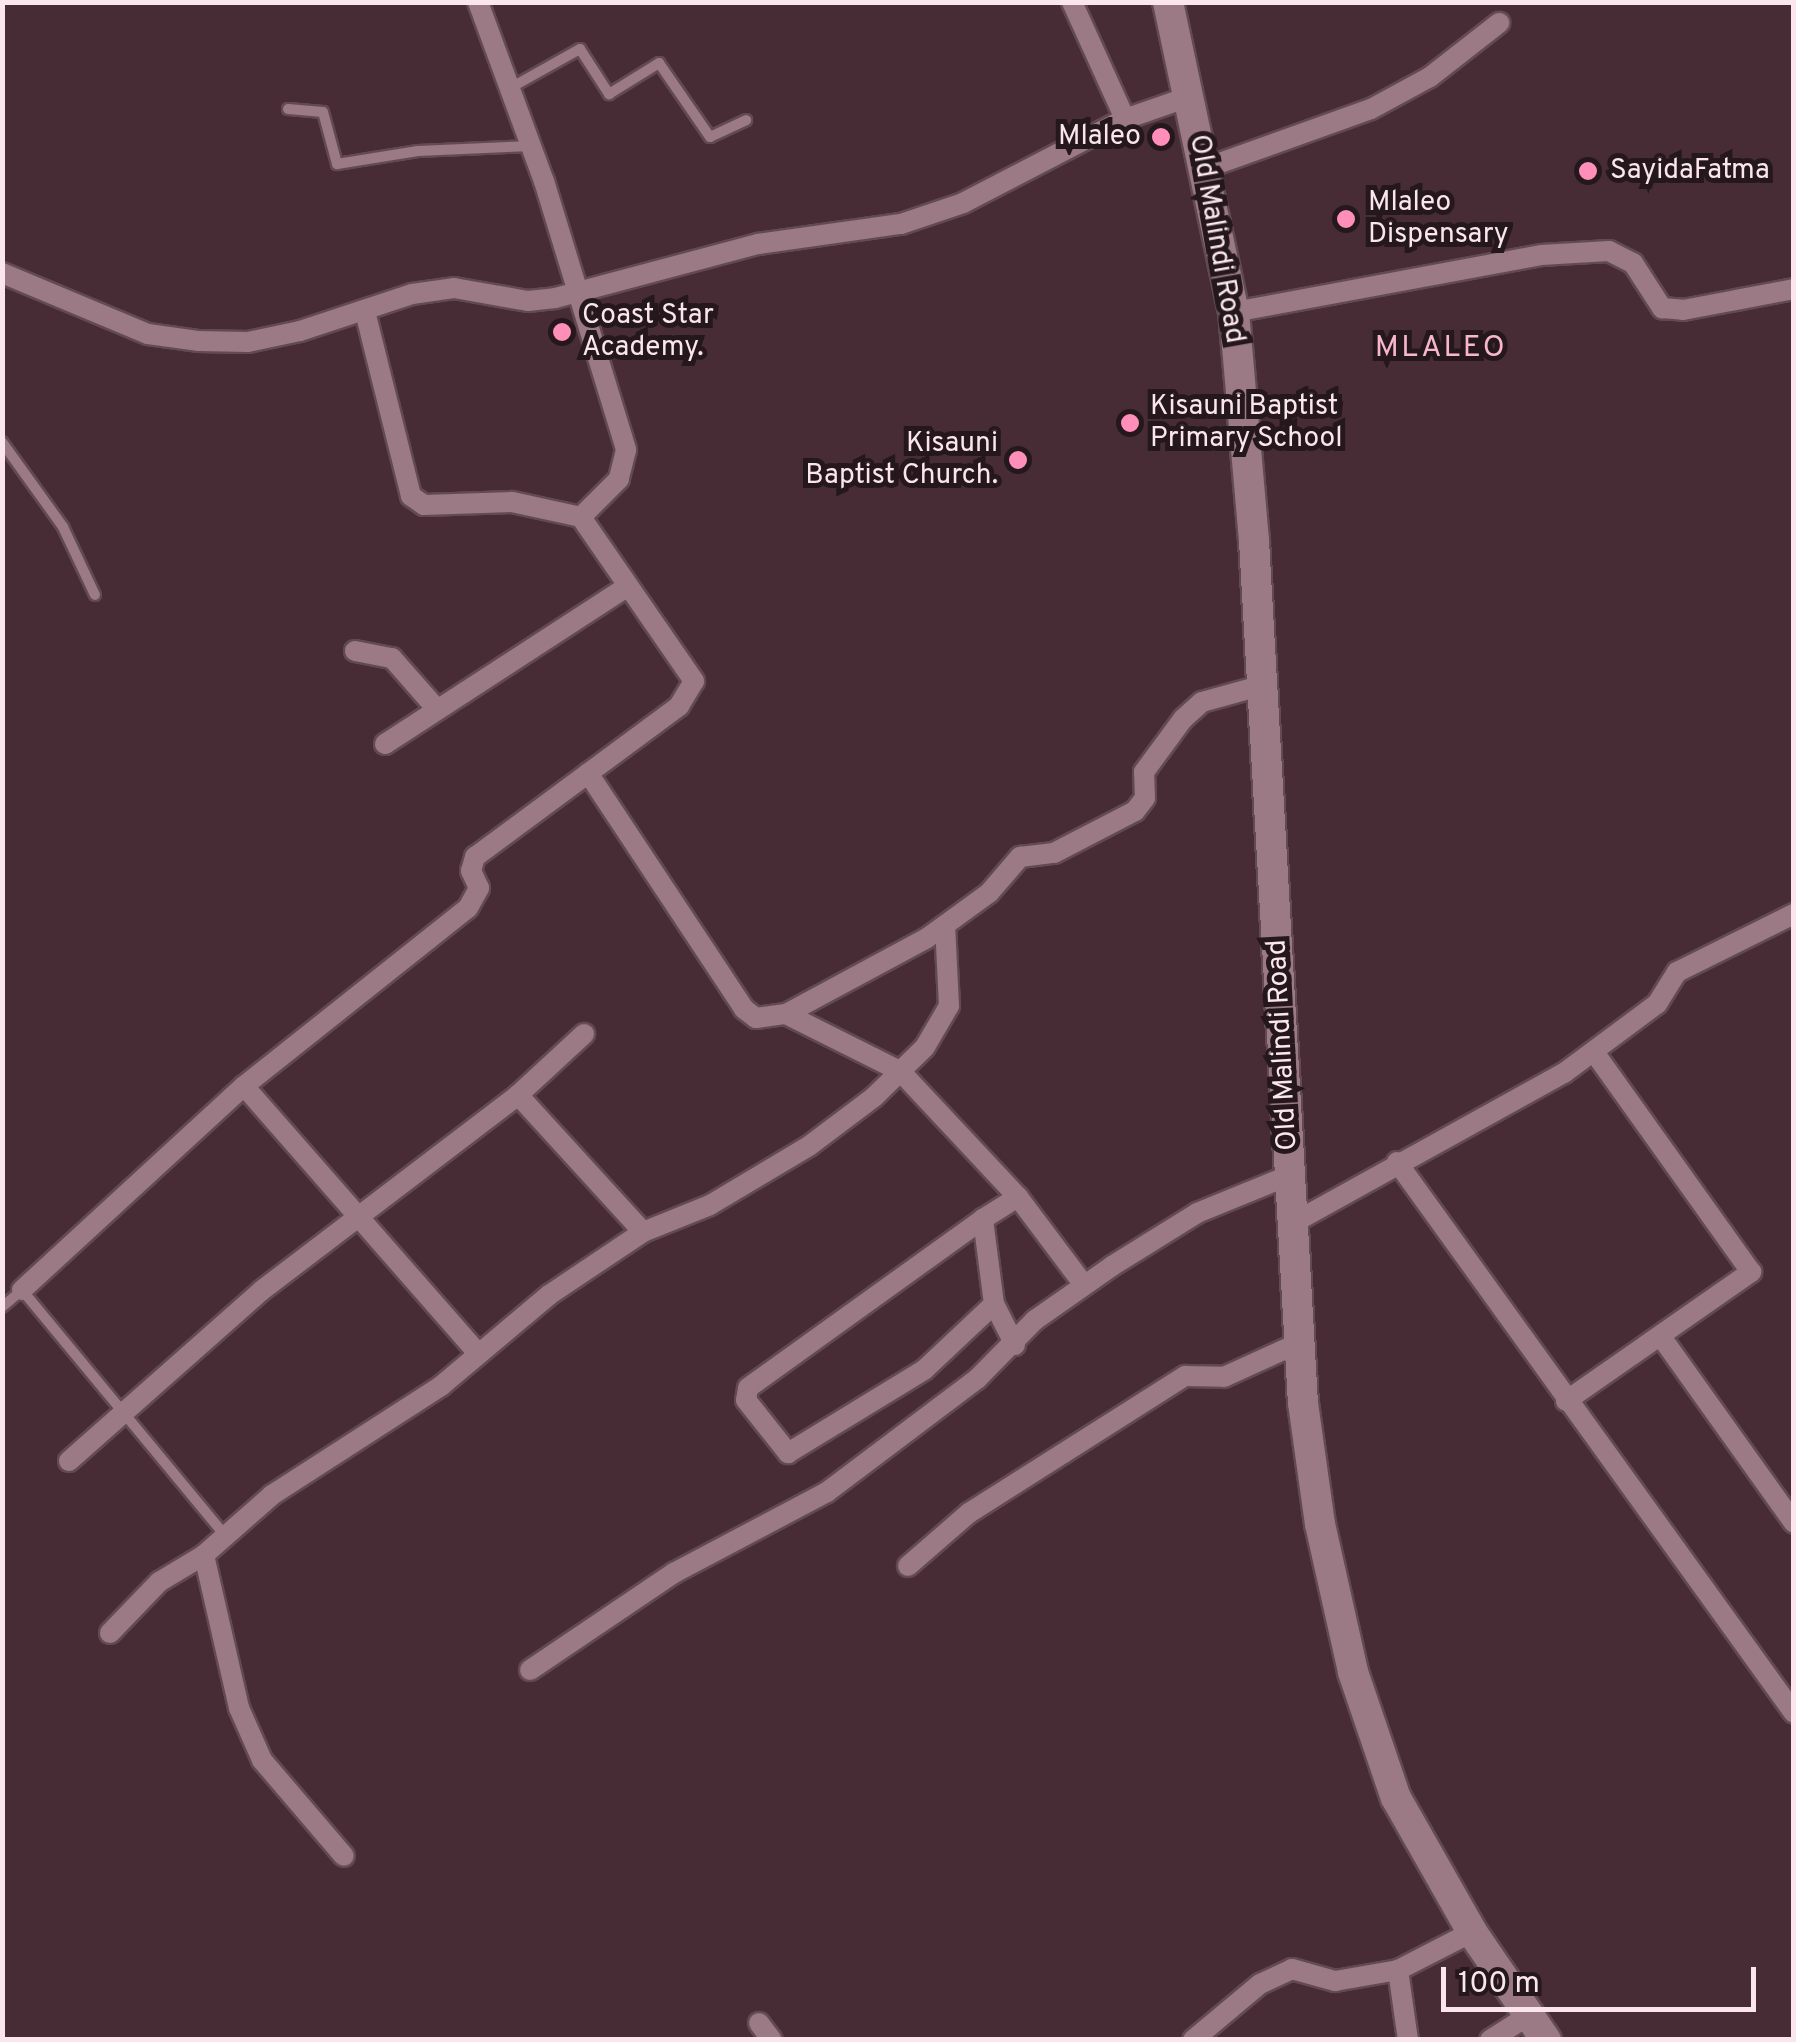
<!DOCTYPE html>
<html>
<head>
<meta charset="utf-8">
<style>
  body { margin:0 }
  #map { position:relative; width:1796px; height:2042px; overflow:hidden; background:#472b35; font-family:Overpass,sans-serif }
  div>[style] { position:absolute }
  [style*='--x'] { left:calc(var(--x)*1px); top:calc(var(--y)*1px); width:calc(var(--w)*1px); rotate:calc(var(--a)*1deg) }
  .roads { filter:drop-shadow(2px 0 #624a53) drop-shadow(-2px 0 #624a53) drop-shadow(0 2px #624a53) drop-shadow(0 -2px #624a53) }
  .lane>* { height:10px; margin:-5px; padding:0 5px; transform-origin:5px; border-radius:5px; background:#9b7985 }
  .street>* { height:20px; margin:-10px; padding:0 10px; transform-origin:10px; border-radius:10px; background:#9b7985 }
  .secondary>* { height:30px; margin:-15px; padding:0 15px; transform-origin:15px; border-radius:15px; background:#9b7985 }
  .dots>* { width:28px; height:28px; translate:-50% -50%; box-sizing:border-box; border:5px solid #25181c; border-radius:50% }
  span { translate:-50% -50%; white-space:nowrap; text-align:center; line-height:1.15; -webkit-text-stroke:10px #25181c; paint-order:stroke }
  .poi-label { font-size:28px; color:#fae6ec }
  .right { translate:-100% -50%; text-align:right }
  .left { translate:0 -50%; text-align:left }
  .street-label { font-size:28px; color:#fae6ec }
  .neighbourhood-label { font-size:30px; color:#f7b6cc; letter-spacing:2.5px }
  .frame { position:absolute; inset:0; border:5px solid #fae6ec; pointer-events:none }
  .scale { position:absolute; left:1441px; top:1967px; width:315px; height:45px; box-sizing:border-box; border:5px solid #fae6ec; border-top:0; padding-left:12px; font-size:30px; line-height:35px; white-space:nowrap; color:#fae6ec; -webkit-text-stroke:8px #25181c; paint-order:stroke }
</style>
</head>
<body>
<div id="map">
  <div class="roads">
    <div class="lane">
      <i style="--x:512;--y:87;--w:78;--a:-29.2"></i>
      <i style="--x:580;--y:49;--w:54;--a:57.2"></i>
      <i style="--x:609;--y:94;--w:59;--a:-31.8"></i>
      <i style="--x:659;--y:63;--w:90;--a:55.4"></i>
      <i style="--x:710;--y:137;--w:40;--a:-25"></i>
      <i style="--x:288;--y:109;--w:35;--a:5"></i>
      <i style="--x:323;--y:112;--w:54;--a:74.9"></i>
      <i style="--x:337;--y:164;--w:82;--a:-9.1"></i>
      <i style="--x:418;--y:151;--w:112;--a:-2.6"></i>
      <i style="--x:2;--y:442;--w:105;--a:54.3"></i>
      <i style="--x:63;--y:527;--w:75;--a:64.8"></i>
      <i style="--x:2;--y:1307;--w:26;--a:-40"></i>
      <i style="--x:22;--y:1290;--w:318;--a:50.4"></i>
    </div>
    <div class="street">
      <i style="--x:478;--y:2;--w:191;--a:69.8"></i>
      <i style="--x:544;--y:181;--w:281;--a:73"></i>
      <i style="--x:626;--y:450;--w:30;--a:104"></i>
      <i style="--x:619;--y:479;--w:54;--a:135"></i>
      <i style="--x:1072;--y:2;--w:128;--a:65.6"></i>
      <i style="--x:1206;--y:168;--w:175;--a:-19.7"></i>
      <i style="--x:1371;--y:109;--w:67;--a:-28.5"></i>
      <i style="--x:1430;--y:77;--w:88;--a:-38"></i>
      <i style="--x:2;--y:273;--w:158;--a:22.7"></i>
      <i style="--x:148;--y:334;--w:50;--a:8"></i>
      <i style="--x:198;--y:341;--w:50;--a:1.1"></i>
      <i style="--x:248;--y:342;--w:53;--a:-11.9"></i>
      <i style="--x:300;--y:331;--w:118;--a:-18.3"></i>
      <i style="--x:412;--y:294;--w:42;--a:-8.1"></i>
      <i style="--x:454;--y:288;--w:75;--a:10"></i>
      <i style="--x:528;--y:301;--w:27;--a:-6"></i>
      <i style="--x:555;--y:298;--w:210;--a:-14.9"></i>
      <i style="--x:758;--y:244;--w:144;--a:-8"></i>
      <i style="--x:901;--y:224;--w:65;--a:-18.7"></i>
      <i style="--x:963;--y:203;--w:182;--a:-27.4"></i>
      <i style="--x:1125;--y:119;--w:67;--a:-19.2"></i>
      <i style="--x:1234;--y:312;--w:312;--a:-10.5"></i>
      <i style="--x:1541;--y:255;--w:68;--a:-3.4"></i>
      <i style="--x:1609;--y:251;--w:27;--a:27"></i>
      <i style="--x:1633;--y:263;--w:54;--a:57.2"></i>
      <i style="--x:1662;--y:308;--w:21;--a:5"></i>
      <i style="--x:1683;--y:310;--w:113;--a:-10.7"></i>
      <i style="--x:355;--y:651;--w:38;--a:11"></i>
      <i style="--x:392;--y:658;--w:65;--a:48.7"></i>
      <i style="--x:385;--y:744;--w:286;--a:-33"></i>
      <i style="--x:588;--y:773;--w:283;--a:56.5"></i>
      <i style="--x:744;--y:1009;--w:15;--a:37"></i>
      <i style="--x:756;--y:1018;--w:30;--a:-8"></i>
      <i style="--x:786;--y:1014;--w:127;--a:26.6"></i>
      <i style="--x:900;--y:1071;--w:173;--a:46.9"></i>
      <i style="--x:1018;--y:1197;--w:110;--a:53.1"></i>
      <i style="--x:786;--y:1014;--w:160;--a:-28.3"></i>
      <i style="--x:927;--y:938;--w:77;--a:-36"></i>
      <i style="--x:989;--y:893;--w:48;--a:-49.3"></i>
      <i style="--x:1020;--y:857;--w:34;--a:-7"></i>
      <i style="--x:1054;--y:853;--w:91;--a:-27.4"></i>
      <i style="--x:1135;--y:811;--w:16;--a:-52"></i>
      <i style="--x:1145;--y:798;--w:26;--a:-92"></i>
      <i style="--x:1144;--y:772;--w:66;--a:-53.7"></i>
      <i style="--x:1183;--y:719;--w:25;--a:-42"></i>
      <i style="--x:1202;--y:702;--w:60;--a:-15.4"></i>
      <i style="--x:244;--y:1086;--w:356;--a:48.8"></i>
      <i style="--x:518;--y:1095;--w:185;--a:47.6"></i>
      <i style="--x:1397;--y:1162;--w:679;--a:54.23"></i>
      <i style="--x:983;--y:1219;--w:289;--a:144.3"></i>
      <i style="--x:748;--y:1388;--w:12;--a:99"></i>
      <i style="--x:746;--y:1400;--w:68;--a:51.6"></i>
      <i style="--x:788;--y:1453;--w:159;--a:-31.4"></i>
      <i style="--x:924;--y:1370;--w:96;--a:-43.3"></i>
      <i style="--x:1295;--y:1222;--w:308;--a:-29"></i>
      <i style="--x:1564;--y:1073;--w:116;--a:-36.6"></i>
      <i style="--x:1657;--y:1004;--w:38;--a:-58"></i>
      <i style="--x:1677;--y:972;--w:131;--a:-26.4"></i>
      <i style="--x:22;--y:1290;--w:301;--a:-42.6"></i>
      <i style="--x:244;--y:1086;--w:286;--a:-38.5"></i>
      <i style="--x:468;--y:908;--w:23;--a:-61"></i>
      <i style="--x:479;--y:888;--w:19;--a:-115"></i>
      <i style="--x:471;--y:871;--w:15;--a:-74"></i>
      <i style="--x:475;--y:857;--w:254;--a:-36.5"></i>
      <i style="--x:679;--y:706;--w:29;--a:-59"></i>
      <i style="--x:694;--y:681;--w:199;--a:-124.6"></i>
      <i style="--x:581;--y:517;--w:71;--a:-167.7"></i>
      <i style="--x:512;--y:502;--w:88;--a:178"></i>
      <i style="--x:424;--y:505;--w:16;--a:-145"></i>
      <i style="--x:411;--y:496;--w:191;--a:-104"></i>
      <i style="--x:1662;--y:1338;--w:227;--a:54.5"></i>
      <i style="--x:1015;--y:1345;--w:46;--a:-117.1"></i>
      <i style="--x:994;--y:1304;--w:86;--a:-97.4"></i>
      <i style="--x:983;--y:1219;--w:41;--a:-32.2"></i>
      <i style="--x:1566;--y:1401;--w:226;--a:-34.9"></i>
      <i style="--x:1751;--y:1272;--w:270;--a:-125.5"></i>
      <i style="--x:69;--y:1461;--w:256;--a:-41.5"></i>
      <i style="--x:261;--y:1291;--w:323;--a:-37.3"></i>
      <i style="--x:518;--y:1095;--w:90;--a:-42.7"></i>
      <i style="--x:204;--y:1555;--w:157;--a:77.1"></i>
      <i style="--x:239;--y:1708;--w:57;--a:66.1"></i>
      <i style="--x:262;--y:1760;--w:126;--a:49.5"></i>
      <i style="--x:908;--y:1566;--w:81;--a:-41"></i>
      <i style="--x:969;--y:1513;--w:256;--a:-32.4"></i>
      <i style="--x:1185;--y:1376;--w:39;--a:1"></i>
      <i style="--x:1224;--y:1377;--w:87;--a:-24.5"></i>
      <i style="--x:110;--y:1633;--w:71;--a:-46.1"></i>
      <i style="--x:159;--y:1582;--w:52;--a:-31"></i>
      <i style="--x:204;--y:1555;--w:91;--a:-41.4"></i>
      <i style="--x:272;--y:1495;--w:201;--a:-32.8"></i>
      <i style="--x:441;--y:1386;--w:141;--a:-40.1"></i>
      <i style="--x:549;--y:1295;--w:113;--a:-33.8"></i>
      <i style="--x:643;--y:1232;--w:72;--a:-21.9"></i>
      <i style="--x:710;--y:1205;--w:115;--a:-30.8"></i>
      <i style="--x:809;--y:1146;--w:81;--a:-37"></i>
      <i style="--x:874;--y:1097;--w:71;--a:-44.4"></i>
      <i style="--x:925;--y:1047;--w:48;--a:-59.7"></i>
      <i style="--x:949;--y:1006;--w:81;--a:-92.8"></i>
      <i style="--x:530;--y:1670;--w:174;--a:-34"></i>
      <i style="--x:674;--y:1573;--w:173;--a:-27.9"></i>
      <i style="--x:827;--y:1492;--w:188;--a:-37"></i>
      <i style="--x:977;--y:1379;--w:83;--a:-45.5"></i>
      <i style="--x:1035;--y:1320;--w:94;--a:-35"></i>
      <i style="--x:1112;--y:1266;--w:100;--a:-31.9"></i>
      <i style="--x:1197;--y:1213;--w:100;--a:-22.2"></i>
      <i style="--x:1398;--y:1970;--w:71;--a:81.9"></i>
      <i style="--x:759;--y:2023;--w:21;--a:53"></i>
      <i style="--x:1193;--y:2040;--w:87;--a:-39.9"></i>
      <i style="--x:1260;--y:1984;--w:35;--a:-25"></i>
      <i style="--x:1292;--y:1969;--w:45;--a:15.6"></i>
      <i style="--x:1335;--y:1981;--w:64;--a:-9.9"></i>
      <i style="--x:1398;--y:1970;--w:83;--a:-27.2"></i>
      <i style="--x:1490;--y:2040;--w:49;--a:-32.4"></i>
    </div>
    <div class="secondary">
      <i style="--x:1168;--y:2;--w:317;--a:78"></i>
      <i style="--x:1234;--y:312;--w:230;--a:85"></i>
      <i style="--x:1254;--y:541;--w:863;--a:86.75"></i>
      <i style="--x:1303;--y:1403;--w:122;--a:82"></i>
      <i style="--x:1320;--y:1524;--w:152;--a:77.4"></i>
      <i style="--x:1353;--y:1672;--w:133;--a:71.2"></i>
      <i style="--x:1396;--y:1798;--w:154;--a:60.4"></i>
      <i style="--x:1472;--y:1932;--w:131;--a:55.6"></i>
    </div>
  </div>
  <div class="dots">
    <i style="left:1161px;top:137px;background:#ff8eb9"></i>
    <i style="left:1588px;top:171px;background:#ff8eb9"></i>
    <i style="left:1346px;top:219px;background:#ff8eb9"></i>
    <i style="left:562px;top:332px;background:#ff8eb9"></i>
    <i style="left:1130px;top:423px;background:#ff8eb9"></i>
    <i style="left:1018px;top:460px;background:#ff8eb9"></i>
  </div>
  <div class="poi-label">
    <span class="right" style="left:1141px;top:137px">Mlaleo</span>
    <span class="left" style="left:1610px;top:171px">SayidaFatma</span>
    <span class="left" style="left:1368px;top:219px">Mlaleo<br>Dispensary</span>
    <span class="left" style="left:582px;top:332px">Coast Star<br>Academy.</span>
    <span class="left" style="left:1150px;top:423px">Kisauni Baptist<br>Primary School</span>
    <span class="right" style="left:998px;top:460px">Kisauni<br>Baptist Church.</span>
  </div>
  <div class="street-label">
    <span style="left:1216px;top:239px;rotate:80deg">Old Malindi Road</span>
    <span style="left:1283px;top:1045px;rotate:-93deg">Old Malindi Road</span>
  </div>
  <div class="neighbourhood-label">
    <span style="left:1441px;top:349px">MLALEO</span>
  </div>
  <div class="frame"></div>
  <div class="scale">100 m</div>
</div>
</body>
</html>
